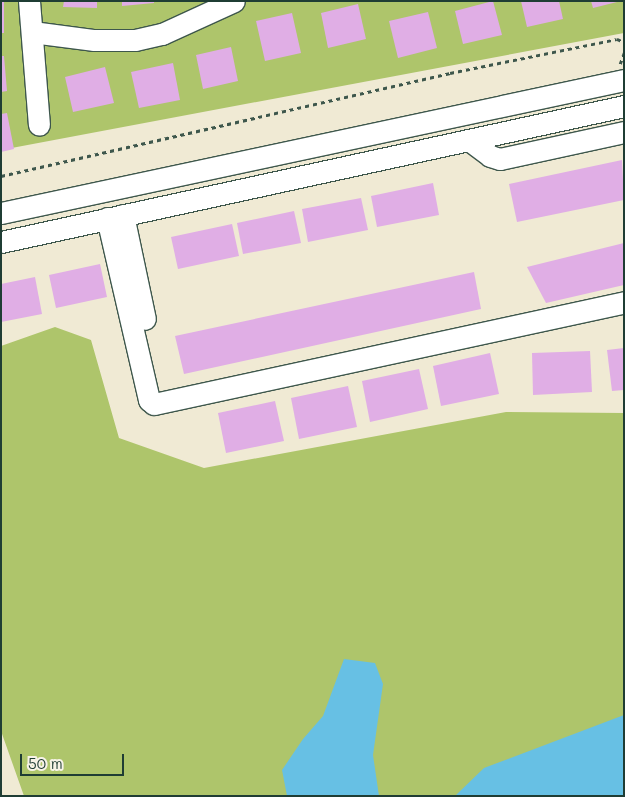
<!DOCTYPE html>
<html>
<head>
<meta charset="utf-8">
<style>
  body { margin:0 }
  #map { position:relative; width:625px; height:797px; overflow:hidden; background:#f0ead4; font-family:Mali,sans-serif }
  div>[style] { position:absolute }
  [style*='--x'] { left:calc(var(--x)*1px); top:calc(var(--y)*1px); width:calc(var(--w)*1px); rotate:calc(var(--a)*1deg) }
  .green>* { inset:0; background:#aec56b }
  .water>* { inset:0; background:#67c0e4 }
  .building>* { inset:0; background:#e0aee5 }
  .path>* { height:2.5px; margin-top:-1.25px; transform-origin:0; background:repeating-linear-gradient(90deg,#3e574c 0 4px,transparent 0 8px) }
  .roads { filter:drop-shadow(1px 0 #3e574c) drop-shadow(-1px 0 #3e574c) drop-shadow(0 1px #3e574c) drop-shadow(0 -1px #3e574c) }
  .minor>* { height:21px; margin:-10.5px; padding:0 10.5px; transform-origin:10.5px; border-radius:10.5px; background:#fff }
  span { translate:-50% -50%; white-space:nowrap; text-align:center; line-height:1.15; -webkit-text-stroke:4px #f7f3e8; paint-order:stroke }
  .frame { position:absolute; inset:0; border:2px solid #1f3d34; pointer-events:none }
  .scale { position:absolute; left:20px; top:754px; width:104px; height:22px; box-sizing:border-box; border:2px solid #1f3d34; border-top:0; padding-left:6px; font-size:15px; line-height:18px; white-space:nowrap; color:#1f3d34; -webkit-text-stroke:4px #f7f3e8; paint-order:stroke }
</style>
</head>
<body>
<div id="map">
  <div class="green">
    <i style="clip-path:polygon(1px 1px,624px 1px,624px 33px,1px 150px)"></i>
    <i style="clip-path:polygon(55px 327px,91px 340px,119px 438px,204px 468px,506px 412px,624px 413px,624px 796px,24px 796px,1px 731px,1px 346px)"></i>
  </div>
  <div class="water">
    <i style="clip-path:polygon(344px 659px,375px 663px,383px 684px,373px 755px,379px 796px,287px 796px,282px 770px,303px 739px,323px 716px)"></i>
    <i style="clip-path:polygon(624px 715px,624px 796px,455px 796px,484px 768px)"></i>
  </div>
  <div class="building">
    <i style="clip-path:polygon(1px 1px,4px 1px,4px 33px,1px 33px)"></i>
    <i style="clip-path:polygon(64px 1px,97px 1px,97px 8px,63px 7px)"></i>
    <i style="clip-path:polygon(122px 1px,154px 1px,154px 3px,122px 6px)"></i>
    <i style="clip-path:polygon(493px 1px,502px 35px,463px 44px,455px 11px)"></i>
    <i style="clip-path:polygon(521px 1px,559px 1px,563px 19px,527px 27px)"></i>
    <i style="clip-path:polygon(591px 1px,617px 1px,617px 2px,593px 8px)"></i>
    <i style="clip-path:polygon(358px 4px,366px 39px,328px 48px,321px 13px)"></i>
    <i style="clip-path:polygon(428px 12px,437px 48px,398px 58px,389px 21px)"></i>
    <i style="clip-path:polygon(292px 13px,301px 53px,265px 61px,256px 21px)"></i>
    <i style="clip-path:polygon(231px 47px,238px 81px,203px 89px,196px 55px)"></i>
    <i style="clip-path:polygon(1px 56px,4px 56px,7px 91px,1px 92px)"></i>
    <i style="clip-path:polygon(173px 63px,180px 100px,139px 108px,131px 72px)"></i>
    <i style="clip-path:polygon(105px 67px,114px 103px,73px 112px,65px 77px)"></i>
    <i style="clip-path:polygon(7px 113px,14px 149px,1px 152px,1px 114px)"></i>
    <i style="clip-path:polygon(622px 160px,624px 200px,517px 222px,509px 184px)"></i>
    <i style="clip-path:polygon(433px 183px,439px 215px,377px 227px,371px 196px)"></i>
    <i style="clip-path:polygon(361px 198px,368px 230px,308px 242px,302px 209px)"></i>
    <i style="clip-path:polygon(294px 211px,301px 243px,243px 254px,237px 223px)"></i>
    <i style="clip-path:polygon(232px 224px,239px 256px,178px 269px,171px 237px)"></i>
    <i style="clip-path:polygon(624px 243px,624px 285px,546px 303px,527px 267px)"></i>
    <i style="clip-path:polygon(100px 264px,107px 297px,56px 308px,49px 275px)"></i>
    <i style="clip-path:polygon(474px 272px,481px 309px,184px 374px,175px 336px)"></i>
    <i style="clip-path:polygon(35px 277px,42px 314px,1px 322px,1px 284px)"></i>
    <i style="clip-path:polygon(624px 348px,624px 390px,612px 391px,607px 350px)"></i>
    <i style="clip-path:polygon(590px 351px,592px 392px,533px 395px,532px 353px)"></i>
    <i style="clip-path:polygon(490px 353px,499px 394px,441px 406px,433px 366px)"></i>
    <i style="clip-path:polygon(419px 369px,428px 409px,370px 422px,362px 381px)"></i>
    <i style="clip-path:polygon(348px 386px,357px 427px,299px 439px,291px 398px)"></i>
    <i style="clip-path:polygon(275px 401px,284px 441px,226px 453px,218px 413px)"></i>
  </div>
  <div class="path">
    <i style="--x:620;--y:64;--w:12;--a:-70"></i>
    <i style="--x:1;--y:176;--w:461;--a:-12.9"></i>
    <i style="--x:450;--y:73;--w:170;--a:-11.5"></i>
    <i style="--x:617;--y:39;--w:8;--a:23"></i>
  </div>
  <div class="roads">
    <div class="minor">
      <i style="--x:29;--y:1;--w:124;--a:85.4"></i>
      <i style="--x:32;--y:32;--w:63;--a:7.4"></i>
      <i style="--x:94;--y:40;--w:41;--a:0"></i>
      <i style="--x:135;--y:40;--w:28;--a:-13"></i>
      <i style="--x:162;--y:34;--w:79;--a:-24.6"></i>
      <i style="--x:469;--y:140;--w:26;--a:37"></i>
      <i style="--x:490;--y:156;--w:10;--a:17"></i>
      <i style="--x:500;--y:159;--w:127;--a:-12.3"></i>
      <i style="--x:1;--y:213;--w:637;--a:-12.05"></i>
      <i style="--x:123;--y:215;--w:106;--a:78.1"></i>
      <i style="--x:107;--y:218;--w:187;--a:77"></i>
      <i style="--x:149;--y:400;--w:6;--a:39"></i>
      <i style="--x:154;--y:404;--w:481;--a:-12.2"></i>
      <i style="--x:1;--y:242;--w:638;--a:-12.31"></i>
    </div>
  </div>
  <div class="frame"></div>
  <div class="scale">50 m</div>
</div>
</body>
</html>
